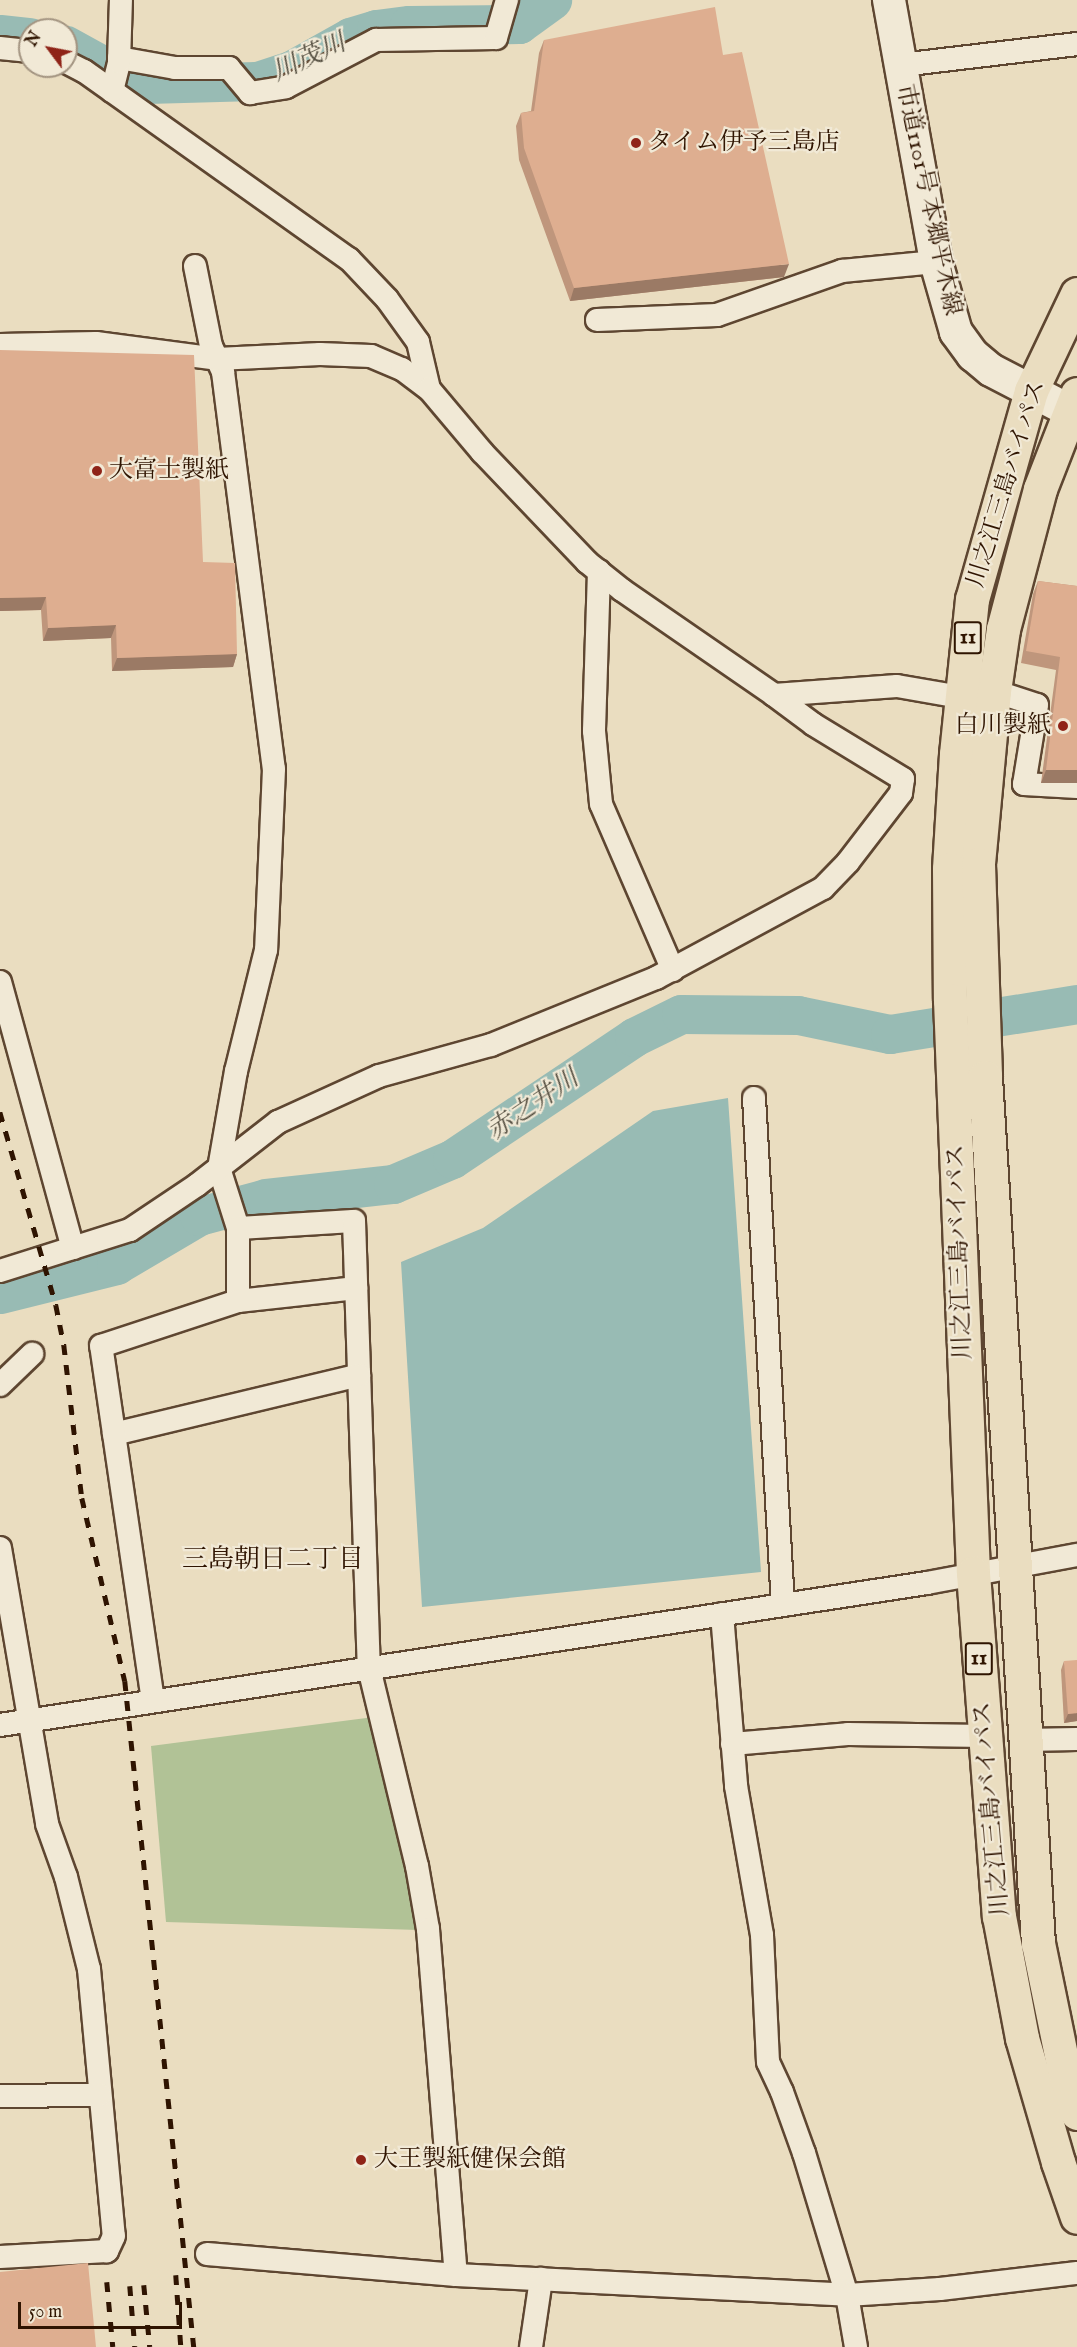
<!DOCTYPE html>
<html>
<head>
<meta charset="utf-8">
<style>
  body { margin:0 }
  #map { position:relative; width:1077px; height:2347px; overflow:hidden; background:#eaddc0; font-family:"IM FELL English","Noto Serif JP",serif }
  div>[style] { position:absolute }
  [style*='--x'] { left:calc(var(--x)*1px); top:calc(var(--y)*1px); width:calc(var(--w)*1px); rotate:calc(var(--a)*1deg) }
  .green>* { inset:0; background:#b1c296 }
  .water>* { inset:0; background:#98bbb4 }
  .river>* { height:39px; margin:-19.5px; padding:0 19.5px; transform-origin:19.5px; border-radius:19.5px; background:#98bbb4 }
  .roads { filter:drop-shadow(2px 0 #5e4631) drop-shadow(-2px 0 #5e4631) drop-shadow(0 2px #5e4631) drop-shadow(0 -2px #5e4631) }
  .street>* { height:22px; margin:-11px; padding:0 11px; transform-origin:11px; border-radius:11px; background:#f1e9d6 }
  .secondary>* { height:32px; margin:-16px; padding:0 16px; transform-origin:16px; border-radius:16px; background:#f1e9d6 }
  .highway>* { height:33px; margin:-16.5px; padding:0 16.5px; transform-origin:16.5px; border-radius:16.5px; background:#eaddc0 }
  .rail>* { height:4.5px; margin-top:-2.25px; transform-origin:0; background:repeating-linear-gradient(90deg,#2f1401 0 10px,transparent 0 20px) }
  .wall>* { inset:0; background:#bf967c }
  .shaded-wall>* { inset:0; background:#9b7a65 }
  .building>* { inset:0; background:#deae90 }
  .dots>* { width:16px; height:16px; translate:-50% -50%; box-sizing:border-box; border:3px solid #f1e9d6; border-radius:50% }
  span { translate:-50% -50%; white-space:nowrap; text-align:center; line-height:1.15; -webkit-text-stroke:4.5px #f1e9d6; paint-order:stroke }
  .shield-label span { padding:2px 4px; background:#f1e9d6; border:2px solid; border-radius:4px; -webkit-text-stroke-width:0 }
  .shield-label { font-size:22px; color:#2f1401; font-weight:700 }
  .poi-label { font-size:24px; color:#2f1401 }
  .left { translate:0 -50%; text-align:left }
  .right { translate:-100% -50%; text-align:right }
  .street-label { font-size:24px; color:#2f1401 }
  .water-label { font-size:26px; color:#544e40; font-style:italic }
  .neighbourhood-label { font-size:26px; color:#2f1401 }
  .north { position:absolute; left:18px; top:18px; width:60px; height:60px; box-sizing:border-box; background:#f1e9d6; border:2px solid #a39481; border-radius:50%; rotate:302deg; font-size:16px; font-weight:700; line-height:24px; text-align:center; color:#2f1401 }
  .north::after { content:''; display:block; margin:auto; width:21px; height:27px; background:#8f2418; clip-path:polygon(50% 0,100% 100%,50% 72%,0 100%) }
  .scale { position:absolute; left:18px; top:2302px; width:164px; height:27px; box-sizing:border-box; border:3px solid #2f1401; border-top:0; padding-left:8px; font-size:18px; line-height:21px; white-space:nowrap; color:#2f1401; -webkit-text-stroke:4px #f1e9d6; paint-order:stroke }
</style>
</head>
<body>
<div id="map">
  <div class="green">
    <i style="clip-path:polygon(374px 1717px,414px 1890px,418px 1930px,166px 1922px,151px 1746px)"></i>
  </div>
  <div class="water">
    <i style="clip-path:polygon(728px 1098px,761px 1572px,422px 1607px,401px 1262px,483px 1228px,653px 1111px)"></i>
  </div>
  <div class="river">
    <i style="--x:0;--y:34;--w:30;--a:6"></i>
    <i style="--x:66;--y:45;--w:43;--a:28.9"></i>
    <i style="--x:104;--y:66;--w:47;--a:22.7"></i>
    <i style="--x:147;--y:84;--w:110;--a:-1.6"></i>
    <i style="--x:257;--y:81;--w:38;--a:-18"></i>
    <i style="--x:293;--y:69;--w:65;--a:-29.3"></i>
    <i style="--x:350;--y:37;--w:27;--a:-17"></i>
    <i style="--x:376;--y:29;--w:33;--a:-7"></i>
    <i style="--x:409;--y:25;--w:110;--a:-0.5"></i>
    <i style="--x:519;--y:24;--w:41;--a:-36"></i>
    <i style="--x:0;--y:1294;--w:120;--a:-14"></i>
    <i style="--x:116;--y:1265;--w:96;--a:-30.6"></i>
    <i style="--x:199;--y:1216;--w:69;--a:-15"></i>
    <i style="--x:266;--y:1198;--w:128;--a:-6.3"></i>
    <i style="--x:393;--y:1184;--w:64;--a:-23"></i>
    <i style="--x:452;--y:1159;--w:219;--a:-33.8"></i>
    <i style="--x:634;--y:1037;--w:52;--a:-26.1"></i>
    <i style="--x:681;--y:1014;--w:117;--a:0.5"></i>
    <i style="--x:798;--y:1015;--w:94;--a:11.7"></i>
    <i style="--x:890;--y:1034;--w:189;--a:-9.1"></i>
  </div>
  <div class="roads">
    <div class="street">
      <i style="--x:0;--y:48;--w:30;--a:6"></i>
      <i style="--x:119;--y:58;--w:57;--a:10.1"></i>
      <i style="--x:175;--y:68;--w:54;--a:0"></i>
      <i style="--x:229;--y:68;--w:33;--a:50"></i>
      <i style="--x:250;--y:93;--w:36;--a:-9"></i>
      <i style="--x:286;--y:87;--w:102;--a:-27.6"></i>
      <i style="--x:376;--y:40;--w:120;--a:-1"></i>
      <i style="--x:496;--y:38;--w:40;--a:-74"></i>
      <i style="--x:66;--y:62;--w:20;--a:27"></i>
      <i style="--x:84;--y:71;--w:325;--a:35.4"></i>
      <i style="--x:349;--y:259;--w:55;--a:46.5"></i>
      <i style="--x:387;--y:299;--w:53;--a:54.2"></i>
      <i style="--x:418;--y:342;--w:48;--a:76.8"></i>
      <i style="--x:901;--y:65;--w:177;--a:-6.8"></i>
      <i style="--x:112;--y:91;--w:30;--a:-76"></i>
      <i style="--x:119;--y:62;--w:62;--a:-88.2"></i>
      <i style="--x:195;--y:266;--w:82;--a:78.7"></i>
      <i style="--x:211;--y:346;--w:29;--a:65"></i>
      <i style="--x:223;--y:372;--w:400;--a:82.7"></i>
      <i style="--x:274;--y:769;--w:181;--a:92.5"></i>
      <i style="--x:266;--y:950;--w:125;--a:103.9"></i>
      <i style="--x:236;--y:1071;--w:98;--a:99.9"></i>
      <i style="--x:219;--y:1168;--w:63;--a:72.4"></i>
      <i style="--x:238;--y:1228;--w:116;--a:-3.5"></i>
      <i style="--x:354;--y:1221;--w:447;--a:88.1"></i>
      <i style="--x:369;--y:1668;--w:204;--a:76.4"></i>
      <i style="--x:417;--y:1866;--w:64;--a:80.1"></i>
      <i style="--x:428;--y:1929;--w:347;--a:85.4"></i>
      <i style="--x:597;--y:320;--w:120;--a:-2.4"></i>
      <i style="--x:717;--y:315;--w:133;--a:-19.4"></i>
      <i style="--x:842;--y:271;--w:94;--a:-5.5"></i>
      <i style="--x:0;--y:345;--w:96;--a:-1.2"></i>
      <i style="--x:96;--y:343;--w:122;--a:7.5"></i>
      <i style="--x:217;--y:359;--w:103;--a:-2.8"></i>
      <i style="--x:320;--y:354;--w:51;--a:2.2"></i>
      <i style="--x:371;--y:356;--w:34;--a:23"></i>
      <i style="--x:402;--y:369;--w:34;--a:37"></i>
      <i style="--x:429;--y:389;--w:82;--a:49.9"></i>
      <i style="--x:482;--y:452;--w:152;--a:46.3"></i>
      <i style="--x:587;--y:562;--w:45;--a:38.7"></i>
      <i style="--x:622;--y:590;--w:185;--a:34.6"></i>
      <i style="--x:774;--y:695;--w:123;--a:-4.2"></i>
      <i style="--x:897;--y:686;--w:65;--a:9.8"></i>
      <i style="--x:961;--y:697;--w:34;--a:-10"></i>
      <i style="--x:994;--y:691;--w:45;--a:18"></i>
      <i style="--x:1037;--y:705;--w:80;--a:99.3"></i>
      <i style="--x:1024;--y:784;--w:53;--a:3.2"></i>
      <i style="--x:599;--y:571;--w:160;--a:91.8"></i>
      <i style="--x:594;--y:731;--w:73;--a:84.5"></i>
      <i style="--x:601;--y:804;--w:181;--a:66.6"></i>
      <i style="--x:0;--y:982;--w:276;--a:74.7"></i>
      <i style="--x:754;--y:1098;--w:508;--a:86.73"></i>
      <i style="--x:0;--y:1271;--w:136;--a:-17.5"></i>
      <i style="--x:130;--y:1230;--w:81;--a:-33.9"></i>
      <i style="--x:197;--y:1185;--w:103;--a:-37.9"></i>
      <i style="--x:278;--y:1122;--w:111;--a:-24.5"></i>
      <i style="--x:379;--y:1076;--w:116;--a:-15.5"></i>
      <i style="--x:491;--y:1045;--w:178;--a:-22.1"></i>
      <i style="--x:656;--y:978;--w:190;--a:-28.3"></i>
      <i style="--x:823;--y:888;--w:36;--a:-46"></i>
      <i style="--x:848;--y:862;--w:87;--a:-52.5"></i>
      <i style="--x:901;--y:793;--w:14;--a:-82"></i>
      <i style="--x:903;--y:779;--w:105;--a:-148.6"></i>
      <i style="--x:813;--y:724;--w:49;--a:-143.4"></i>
      <i style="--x:238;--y:1301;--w:73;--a:-90"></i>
      <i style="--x:0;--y:1385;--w:45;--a:-44.1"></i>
      <i style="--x:114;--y:1434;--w:252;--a:-13.5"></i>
      <i style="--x:0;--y:1548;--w:280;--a:80.3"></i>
      <i style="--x:47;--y:1824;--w:56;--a:70.3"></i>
      <i style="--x:66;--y:1877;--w:95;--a:76"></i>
      <i style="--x:89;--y:1969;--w:268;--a:84.7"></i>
      <i style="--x:114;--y:2236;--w:17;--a:115"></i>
      <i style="--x:107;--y:2251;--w:107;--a:176.8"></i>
      <i style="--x:722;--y:1614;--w:173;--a:85.3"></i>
      <i style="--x:736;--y:1786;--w:151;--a:80.1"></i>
      <i style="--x:762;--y:1935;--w:127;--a:87.3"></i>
      <i style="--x:768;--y:2062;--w:33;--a:65"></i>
      <i style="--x:782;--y:2092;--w:65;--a:70.2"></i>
      <i style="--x:804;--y:2153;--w:148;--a:73.2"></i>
      <i style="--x:847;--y:2295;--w:53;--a:80.2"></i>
      <i style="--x:153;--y:1701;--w:359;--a:-98.3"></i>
      <i style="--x:101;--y:1346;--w:144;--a:-18.2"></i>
      <i style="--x:238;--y:1301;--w:119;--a:-6.3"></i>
      <i style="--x:0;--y:1725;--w:938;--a:-8.71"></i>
      <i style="--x:927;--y:1583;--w:153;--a:-10.6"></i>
      <i style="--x:1025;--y:1740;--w:52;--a:-1.1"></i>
      <i style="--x:732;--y:1744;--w:116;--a:-4.9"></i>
      <i style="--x:848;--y:1734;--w:137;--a:0.8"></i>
      <i style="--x:0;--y:2096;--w:100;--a:-0.6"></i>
      <i style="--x:207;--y:2254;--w:250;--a:4.8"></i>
      <i style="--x:456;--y:2275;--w:392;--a:2.9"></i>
      <i style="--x:847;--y:2295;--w:93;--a:-3.7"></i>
      <i style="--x:940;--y:2289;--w:138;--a:-6.7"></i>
      <i style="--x:531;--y:2347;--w:69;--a:-81.6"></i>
    </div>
    <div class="secondary">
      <i style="--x:889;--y:0;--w:266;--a:79.8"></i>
      <i style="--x:936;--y:262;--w:73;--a:74.1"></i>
      <i style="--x:956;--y:332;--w:29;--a:54"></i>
      <i style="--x:973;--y:355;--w:23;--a:40"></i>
      <i style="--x:991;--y:370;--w:89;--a:27.4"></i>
    </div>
    <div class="highway">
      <i style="--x:1077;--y:294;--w:107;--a:115.4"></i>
      <i style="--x:1031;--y:391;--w:216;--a:105.8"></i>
      <i style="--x:972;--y:599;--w:156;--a:95.9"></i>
      <i style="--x:956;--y:754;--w:115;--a:93.5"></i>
      <i style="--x:949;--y:869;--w:131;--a:89.6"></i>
      <i style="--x:950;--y:1000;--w:573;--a:87.7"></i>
      <i style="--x:973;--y:1573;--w:344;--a:85.7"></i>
      <i style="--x:999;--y:1916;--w:124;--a:79.3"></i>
      <i style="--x:1022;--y:2038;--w:129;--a:73.8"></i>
      <i style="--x:1058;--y:2162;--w:58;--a:70.9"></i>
      <i style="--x:1077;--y:394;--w:102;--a:111.3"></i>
      <i style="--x:1040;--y:489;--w:145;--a:104.8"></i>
      <i style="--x:1003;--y:629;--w:63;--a:98.3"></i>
      <i style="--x:994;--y:691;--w:174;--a:95.3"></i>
      <i style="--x:978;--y:864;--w:213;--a:88.1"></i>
      <i style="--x:985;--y:1077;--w:868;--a:86.5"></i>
      <i style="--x:1038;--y:1943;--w:130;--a:78.4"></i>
      <i style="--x:1064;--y:2070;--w:45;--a:73.2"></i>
    </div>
  </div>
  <div class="rail">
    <i style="--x:0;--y:1112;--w:201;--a:73.8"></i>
    <i style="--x:56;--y:1305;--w:41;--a:78.7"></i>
    <i style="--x:64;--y:1345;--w:154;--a:83.3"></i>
    <i style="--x:82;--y:1498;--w:188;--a:76.8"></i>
    <i style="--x:125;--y:1681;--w:670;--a:84.09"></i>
    <i style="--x:176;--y:2275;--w:72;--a:86"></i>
    <i style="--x:107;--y:2282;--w:65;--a:84.7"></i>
    <i style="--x:144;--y:2285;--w:62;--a:84.5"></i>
    <i style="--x:130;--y:2286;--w:61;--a:85.3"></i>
  </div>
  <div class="wall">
    <i style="clip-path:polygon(544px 40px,723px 55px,784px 277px,570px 301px,519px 160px,516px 126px,521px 113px,531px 111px,539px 53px)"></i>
    <i style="clip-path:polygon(0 350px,203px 562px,237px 654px,233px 667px,112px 671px,111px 638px,43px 641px,41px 610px,0 611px)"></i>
    <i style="clip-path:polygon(1038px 581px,1077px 586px,1077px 783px,1041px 783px,1056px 670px,1021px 663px,1033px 594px)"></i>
    <i style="clip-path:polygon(1064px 1661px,1077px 1721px,1064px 1723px,1061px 1670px)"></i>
  </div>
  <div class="shaded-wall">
    <i style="clip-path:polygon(789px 264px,784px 277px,570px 301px,574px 288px)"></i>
    <i style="clip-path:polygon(46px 597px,41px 610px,0 611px,0 598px)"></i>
    <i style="clip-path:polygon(116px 625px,111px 638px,43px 641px,48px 628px)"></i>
    <i style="clip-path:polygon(237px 654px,233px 667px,112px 671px,117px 658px)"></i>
    <i style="clip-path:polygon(1046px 770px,1077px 770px,1077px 783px,1041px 783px)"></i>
    <i style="clip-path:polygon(1077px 1713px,1077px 1721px,1064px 1723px,1068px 1714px)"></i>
  </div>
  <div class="building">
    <i style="clip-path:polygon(715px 7px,723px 55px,742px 52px,789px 264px,574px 288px,524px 148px,521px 113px,534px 111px,544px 40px)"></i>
    <i style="clip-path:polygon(0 350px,194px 355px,203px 562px,235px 563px,237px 654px,117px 658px,116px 625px,48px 628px,46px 597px,0 598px)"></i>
    <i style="clip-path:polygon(1038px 581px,1077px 586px,1077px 770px,1046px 770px,1060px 657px,1026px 651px)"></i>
    <i style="clip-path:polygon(1077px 1660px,1077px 1713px,1068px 1714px,1064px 1661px)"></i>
    <i style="clip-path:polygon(88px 2263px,96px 2347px,0 2347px,0 2272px)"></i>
  </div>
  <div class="dots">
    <i style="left:636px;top:143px;background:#8f2418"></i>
    <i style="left:97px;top:471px;background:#8f2418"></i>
    <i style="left:1063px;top:726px;background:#8f2418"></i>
    <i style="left:361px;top:2160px;background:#8f2418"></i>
  </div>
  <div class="shield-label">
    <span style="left:968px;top:638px">11</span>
    <span style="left:979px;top:1659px">11</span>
  </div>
  <div class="poi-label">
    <span class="left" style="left:648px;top:143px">タイム伊予三島店</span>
    <span class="left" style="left:109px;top:471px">大富士製紙</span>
    <span class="right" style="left:1051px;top:726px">白川製紙</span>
    <span class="left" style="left:374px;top:2160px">大王製紙健保会館</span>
  </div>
  <div class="street-label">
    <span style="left:928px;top:200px;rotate:78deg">市道1101号 本郷平木線</span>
    <span style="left:1007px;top:484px;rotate:-73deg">川之江三島バイパス</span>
    <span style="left:960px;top:1252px;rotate:-92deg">川之江三島バイパス</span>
    <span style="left:992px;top:1809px;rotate:-95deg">川之江三島バイパス</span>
  </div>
  <div class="water-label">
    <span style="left:309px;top:58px;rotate:-25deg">川茂川</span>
    <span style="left:533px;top:1105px;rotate:-34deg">赤之井川</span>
  </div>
  <div class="neighbourhood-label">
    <span style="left:273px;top:1560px">三島朝日二丁目</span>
  </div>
  <div class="north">N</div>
  <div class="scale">50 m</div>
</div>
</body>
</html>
